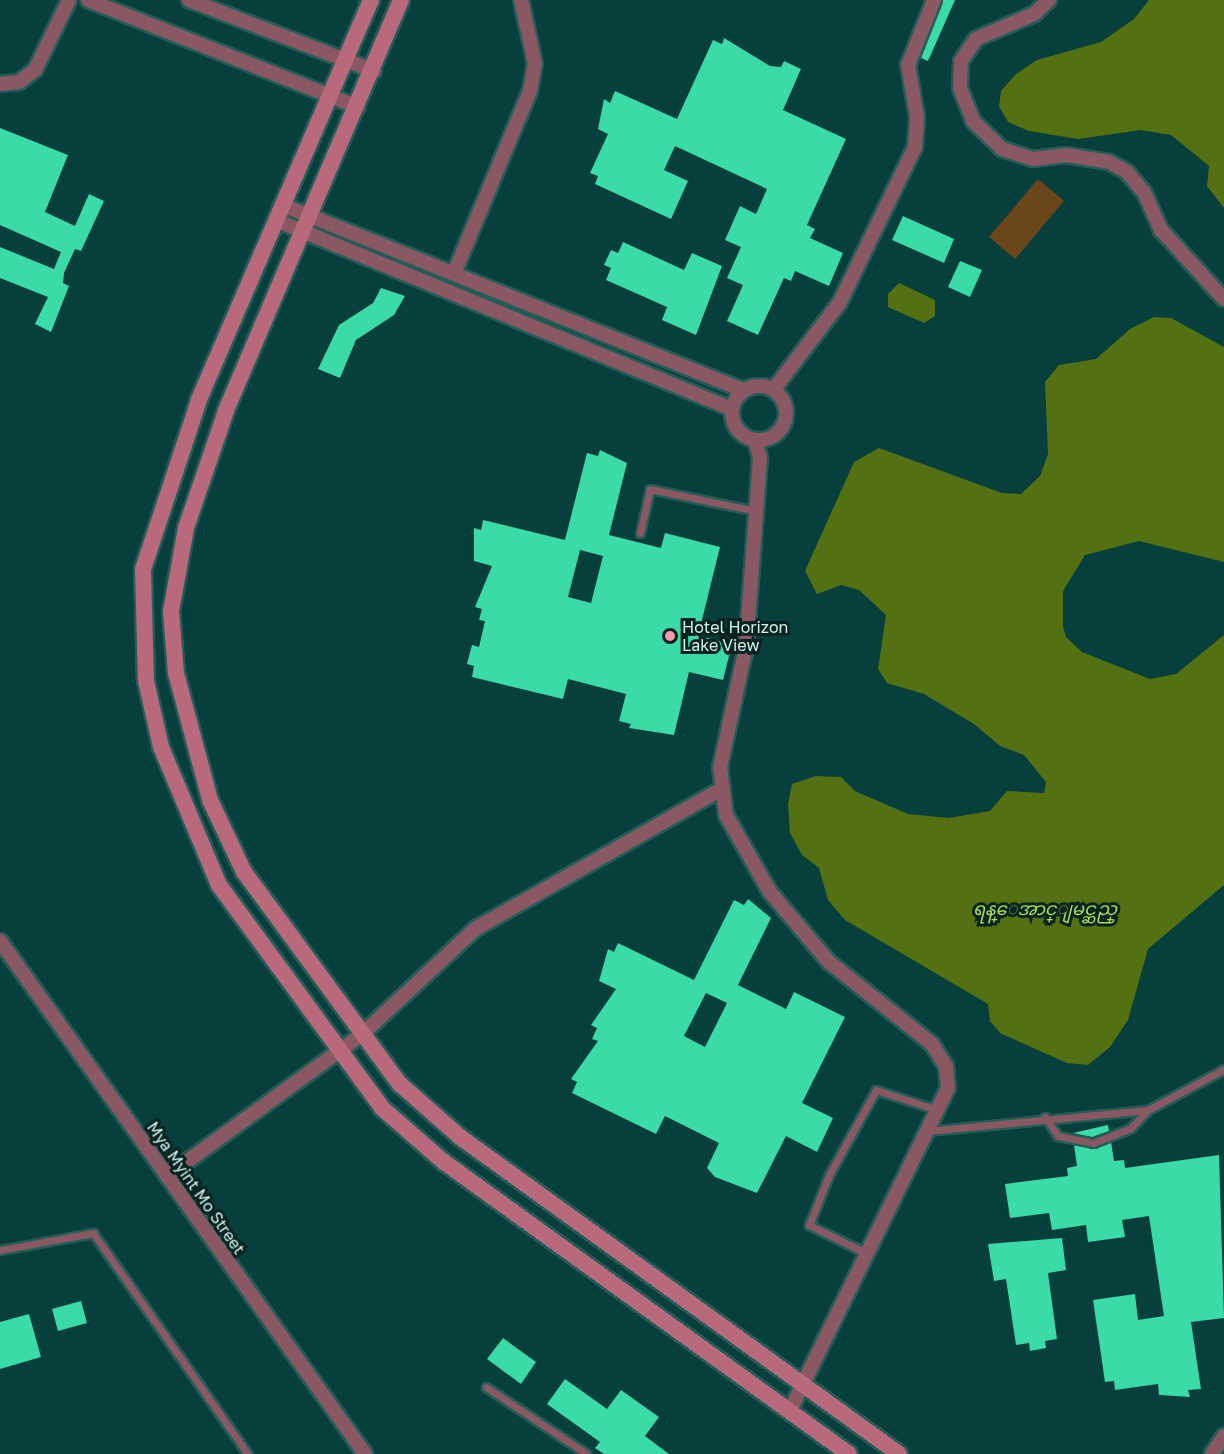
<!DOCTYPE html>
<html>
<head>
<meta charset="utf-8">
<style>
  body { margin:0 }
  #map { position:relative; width:1224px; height:1454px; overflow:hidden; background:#063f3b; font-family:"Golos Text","Noto Sans Myanmar",sans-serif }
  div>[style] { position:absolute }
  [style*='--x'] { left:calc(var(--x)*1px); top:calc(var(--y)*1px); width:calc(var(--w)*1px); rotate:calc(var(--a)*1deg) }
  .green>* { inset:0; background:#6c461b }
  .water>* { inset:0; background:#537012 }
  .building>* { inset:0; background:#3adba7 }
  .roads { filter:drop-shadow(2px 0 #265c57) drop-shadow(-2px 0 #265c57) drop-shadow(0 2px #265c57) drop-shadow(0 -2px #265c57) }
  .service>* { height:7px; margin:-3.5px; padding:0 3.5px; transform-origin:3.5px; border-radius:3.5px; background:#8a5862 }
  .minor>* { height:14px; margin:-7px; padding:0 7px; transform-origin:7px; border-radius:7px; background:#8a5862 }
  .minor>.ring { margin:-7px; padding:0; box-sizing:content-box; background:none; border:14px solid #8a5862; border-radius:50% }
  .secondary>* { height:16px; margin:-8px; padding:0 8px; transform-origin:8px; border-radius:8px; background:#b8697b }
  .dots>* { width:16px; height:16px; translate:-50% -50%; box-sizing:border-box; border:3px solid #062320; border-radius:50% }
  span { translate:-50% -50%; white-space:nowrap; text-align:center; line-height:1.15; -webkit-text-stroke:6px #062320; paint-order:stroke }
  .poi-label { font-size:16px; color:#d1f2ed }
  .left { translate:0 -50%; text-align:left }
  .street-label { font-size:16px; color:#d1f2ed }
  .water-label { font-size:18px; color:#acde4b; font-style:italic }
</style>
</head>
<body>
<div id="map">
  <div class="green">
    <i style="clip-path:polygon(1038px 179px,1064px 201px,1015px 259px,989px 237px)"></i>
  </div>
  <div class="water">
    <i style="clip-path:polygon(1149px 0,1224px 0,1224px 208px,1207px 186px,1209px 166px,1171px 135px,1141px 130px,1078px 139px,1029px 131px,1008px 122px,999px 106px,1001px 91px,1016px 74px,1037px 60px,1101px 42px,1134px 19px)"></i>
    <i style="clip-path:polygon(899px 283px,935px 300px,935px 316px,924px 323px,888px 307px,888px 294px)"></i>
    <i style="clip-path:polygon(1154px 317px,1171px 318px,1224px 347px,1224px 562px,1139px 541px,1085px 555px,1063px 591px,1063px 626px,1066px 637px,1082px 652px,1150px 679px,1176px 674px,1224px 635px,1224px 885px,1148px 949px,1128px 1020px,1110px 1047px,1088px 1065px,1067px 1063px,1000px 1033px,990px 1021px,988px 1004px,845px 920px,828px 900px,819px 868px,802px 855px,790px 833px,788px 804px,792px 784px,816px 776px,841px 777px,855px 791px,908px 814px,949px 818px,990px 811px,1007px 791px,1044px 793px,1046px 782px,1024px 755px,1000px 746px,974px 724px,924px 694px,887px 683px,878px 669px,886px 615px,859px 590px,841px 585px,817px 594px,805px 571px,854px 462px,879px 448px,1002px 493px,1021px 494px,1040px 476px,1048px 454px,1045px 382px,1059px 365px,1096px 359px,1130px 329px)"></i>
  </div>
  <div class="building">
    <i style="clip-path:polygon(943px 0,955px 0,928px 61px,921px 58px)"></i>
    <i style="clip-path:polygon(724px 38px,770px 66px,781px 67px,784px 61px,801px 69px,783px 110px,846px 139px,807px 225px,815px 229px,810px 238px,843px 253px,829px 286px,795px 271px,791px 281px,784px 278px,758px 335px,727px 321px,743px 285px,727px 278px,741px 247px,725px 240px,740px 206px,756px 214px,767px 189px,675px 146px,664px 170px,688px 181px,671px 219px,595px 184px,598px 176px,590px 173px,608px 134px,598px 129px,604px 99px,610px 103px,615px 91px,677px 119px,713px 40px,722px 44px)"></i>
    <i style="clip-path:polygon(0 128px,68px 155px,45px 212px,75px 226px,89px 194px,104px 201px,81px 251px,75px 249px,64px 273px,63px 283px,69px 286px,51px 332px,35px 324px,48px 297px,0 278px,0 247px,54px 269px,61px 252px,0 225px)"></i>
    <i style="clip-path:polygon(903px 216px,954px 239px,944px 263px,892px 240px)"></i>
    <i style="clip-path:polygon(623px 242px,684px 270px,692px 253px,722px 266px,696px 335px,662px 320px,667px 307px,606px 280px,611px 268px,604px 265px,611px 250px,618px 253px)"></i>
    <i style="clip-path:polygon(960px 261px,982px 270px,970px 297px,948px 287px)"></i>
    <i style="clip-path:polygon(381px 288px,405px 296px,394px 315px,356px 340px,340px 378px,318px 369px,339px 325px,373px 303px)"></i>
    <i style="clip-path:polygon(evenodd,600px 450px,627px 463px,609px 535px,661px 548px,665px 533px,720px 547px,698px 636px,732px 644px,723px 680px,689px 672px,674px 735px,629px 728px,631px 724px,619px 721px,626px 694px,568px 679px,563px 699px,472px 677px,474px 666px,467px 664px,472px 645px,479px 647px,485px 621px,479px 620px,482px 609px,475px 607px,492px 566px,474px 561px,474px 528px,481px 530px,483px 520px,565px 540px,587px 453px,598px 456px,600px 450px,580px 550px,603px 556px,591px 603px,568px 597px,580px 550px)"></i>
    <i style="clip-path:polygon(evenodd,748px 899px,771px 918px,738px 985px,786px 1009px,794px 992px,845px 1017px,802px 1103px,833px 1118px,817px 1152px,786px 1136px,757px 1193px,715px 1177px,707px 1168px,719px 1143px,665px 1116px,656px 1134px,572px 1093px,577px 1082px,571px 1079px,598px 1041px,592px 1039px,597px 1028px,591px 1025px,616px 989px,599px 981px,608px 949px,614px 952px,618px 943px,694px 980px,734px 900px,744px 905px,748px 899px,706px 993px,727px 1003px,705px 1047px,684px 1036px,706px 993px)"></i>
    <i style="clip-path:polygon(1108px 1125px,1109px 1131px,1092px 1137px,1073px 1133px)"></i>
    <i style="clip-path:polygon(1111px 1142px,1114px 1161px,1124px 1160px,1125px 1168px,1219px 1155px,1224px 1318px,1191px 1322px,1201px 1389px,1188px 1390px,1190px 1397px,1159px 1395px,1158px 1384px,1115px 1390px,1114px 1381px,1105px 1382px,1093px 1300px,1135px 1294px,1138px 1320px,1164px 1316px,1149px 1216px,1122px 1220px,1125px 1237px,1088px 1242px,1086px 1225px,1052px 1230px,1049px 1213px,1010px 1218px,1005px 1184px,1068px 1176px,1067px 1168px,1077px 1166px,1074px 1145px,1093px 1149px)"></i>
    <i style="clip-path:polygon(1062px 1238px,1066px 1270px,1048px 1273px,1057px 1339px,1045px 1341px,1046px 1348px,1030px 1351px,1029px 1343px,1016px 1345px,1006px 1279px,994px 1281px,988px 1244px)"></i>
    <i style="clip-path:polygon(81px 1301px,87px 1323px,58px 1331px,52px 1309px)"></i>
    <i style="clip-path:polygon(29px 1314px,41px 1357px,0 1369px,0 1322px)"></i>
    <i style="clip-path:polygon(503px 1338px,536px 1362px,521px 1384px,487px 1359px)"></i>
    <i style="clip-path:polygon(565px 1379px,607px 1409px,621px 1390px,659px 1417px,645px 1436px,669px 1454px,604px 1454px,595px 1448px,600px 1442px,547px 1404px)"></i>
  </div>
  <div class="roads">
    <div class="service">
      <i style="--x:640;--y:533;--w:45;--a:-77.2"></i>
      <i style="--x:650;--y:489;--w:108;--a:11.7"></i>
      <i style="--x:1045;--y:1117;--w:23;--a:56"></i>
      <i style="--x:1058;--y:1136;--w:36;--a:11"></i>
      <i style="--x:1093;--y:1143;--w:41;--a:-21.5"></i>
      <i style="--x:1131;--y:1128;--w:25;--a:-47"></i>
      <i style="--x:927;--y:1131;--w:222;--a:-5.4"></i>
      <i style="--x:1148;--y:1110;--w:86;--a:-28.3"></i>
      <i style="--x:0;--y:1250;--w:95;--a:-10.4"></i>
      <i style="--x:93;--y:1233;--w:270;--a:55"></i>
      <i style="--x:868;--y:1254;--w:66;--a:-153.8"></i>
      <i style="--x:809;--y:1225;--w:54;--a:-68.2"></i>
      <i style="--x:829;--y:1175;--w:97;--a:-61.1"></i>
      <i style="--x:876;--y:1090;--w:65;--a:17.9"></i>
      <i style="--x:486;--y:1387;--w:121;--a:33.6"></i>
    </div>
    <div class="minor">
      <i style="--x:88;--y:0;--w:290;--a:21.6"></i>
      <i style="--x:189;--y:0;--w:198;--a:21"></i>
      <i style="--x:1049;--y:0;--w:21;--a:137"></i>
      <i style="--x:1034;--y:14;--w:63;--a:156.7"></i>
      <i style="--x:976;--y:39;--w:27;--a:124"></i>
      <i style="--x:961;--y:61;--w:27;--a:92"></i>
      <i style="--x:960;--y:88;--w:35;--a:68"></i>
      <i style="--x:973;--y:121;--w:40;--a:44"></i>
      <i style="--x:1002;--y:149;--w:33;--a:18"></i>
      <i style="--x:1033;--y:159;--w:33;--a:-7"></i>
      <i style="--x:1066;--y:155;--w:44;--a:9.2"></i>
      <i style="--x:1109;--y:162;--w:21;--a:29"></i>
      <i style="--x:1127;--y:172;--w:26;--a:50"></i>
      <i style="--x:1144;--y:192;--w:42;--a:65.9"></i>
      <i style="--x:1161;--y:230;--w:93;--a:47.6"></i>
      <i style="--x:0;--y:84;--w:19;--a:-6"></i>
      <i style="--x:19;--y:82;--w:20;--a:-37"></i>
      <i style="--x:35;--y:70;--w:78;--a:-64.1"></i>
      <i style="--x:285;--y:206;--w:494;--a:21.9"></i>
      <i style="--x:278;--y:221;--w:491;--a:22.5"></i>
      <i style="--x:455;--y:271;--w:195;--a:-67.4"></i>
      <i style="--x:530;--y:91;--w:27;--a:-80"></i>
      <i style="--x:535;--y:64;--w:66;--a:-102.3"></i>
      <i class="ring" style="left:732px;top:386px;width:40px;height:40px"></i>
      <i style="--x:774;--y:389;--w:109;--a:-52.8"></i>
      <i style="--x:840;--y:302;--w:172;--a:-64.2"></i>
      <i style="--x:915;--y:147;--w:30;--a:-86"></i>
      <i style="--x:917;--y:117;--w:53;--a:-99.8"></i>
      <i style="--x:908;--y:65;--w:70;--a:-68.2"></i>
      <i style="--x:755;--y:440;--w:19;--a:74"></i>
      <i style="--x:760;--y:458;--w:190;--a:94.2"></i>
      <i style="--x:746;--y:647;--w:123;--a:102.2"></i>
      <i style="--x:720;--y:767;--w:48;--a:82.9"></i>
      <i style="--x:726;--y:815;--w:89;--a:60.3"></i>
      <i style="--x:770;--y:892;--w:92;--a:49.9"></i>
      <i style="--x:829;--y:962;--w:132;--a:38.5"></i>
      <i style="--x:932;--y:1044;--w:26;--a:58"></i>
      <i style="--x:946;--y:1066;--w:22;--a:85"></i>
      <i style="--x:948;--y:1088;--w:360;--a:116.1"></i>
      <i style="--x:0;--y:941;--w:630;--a:54.57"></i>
      <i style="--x:167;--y:1176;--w:238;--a:-36"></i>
      <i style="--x:360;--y:1036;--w:157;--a:-42.9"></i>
      <i style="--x:475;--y:929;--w:285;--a:-29.6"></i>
      <i style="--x:1212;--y:1454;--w:22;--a:-56"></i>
    </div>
    <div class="secondary">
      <i style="--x:371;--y:0;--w:435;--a:113.3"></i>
      <i style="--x:199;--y:400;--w:178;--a:108.3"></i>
      <i style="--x:143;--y:569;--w:112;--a:88.5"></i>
      <i style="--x:146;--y:681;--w:68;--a:77.2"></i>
      <i style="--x:161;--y:747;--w:150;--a:67.2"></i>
      <i style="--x:219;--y:885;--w:276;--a:53.8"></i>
      <i style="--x:382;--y:1108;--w:82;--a:41.1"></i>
      <i style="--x:444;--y:1162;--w:499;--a:35.8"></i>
      <i style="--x:401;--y:0;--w:447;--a:113.1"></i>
      <i style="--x:226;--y:411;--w:124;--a:108.9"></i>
      <i style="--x:186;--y:528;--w:84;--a:100.2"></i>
      <i style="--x:171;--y:611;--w:62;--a:85.4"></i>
      <i style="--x:176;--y:673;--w:131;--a:75"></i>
      <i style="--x:210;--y:800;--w:80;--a:64.7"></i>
      <i style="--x:244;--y:872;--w:263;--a:53.7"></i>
      <i style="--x:400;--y:1084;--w:80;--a:41.5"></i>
      <i style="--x:460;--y:1137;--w:541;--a:35.83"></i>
    </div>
  </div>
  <div class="dots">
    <i style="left:670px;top:636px;background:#f29aac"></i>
  </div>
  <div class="poi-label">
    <span class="left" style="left:682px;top:636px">Hotel Horizon<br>Lake View</span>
  </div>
  <div class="street-label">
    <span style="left:196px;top:1188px;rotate:55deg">Mya Myint Mo Street</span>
  </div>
  <div class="water-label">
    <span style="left:1045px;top:908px">ရန္ေအာင္ျမင္ဆည္</span>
  </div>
</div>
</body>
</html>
